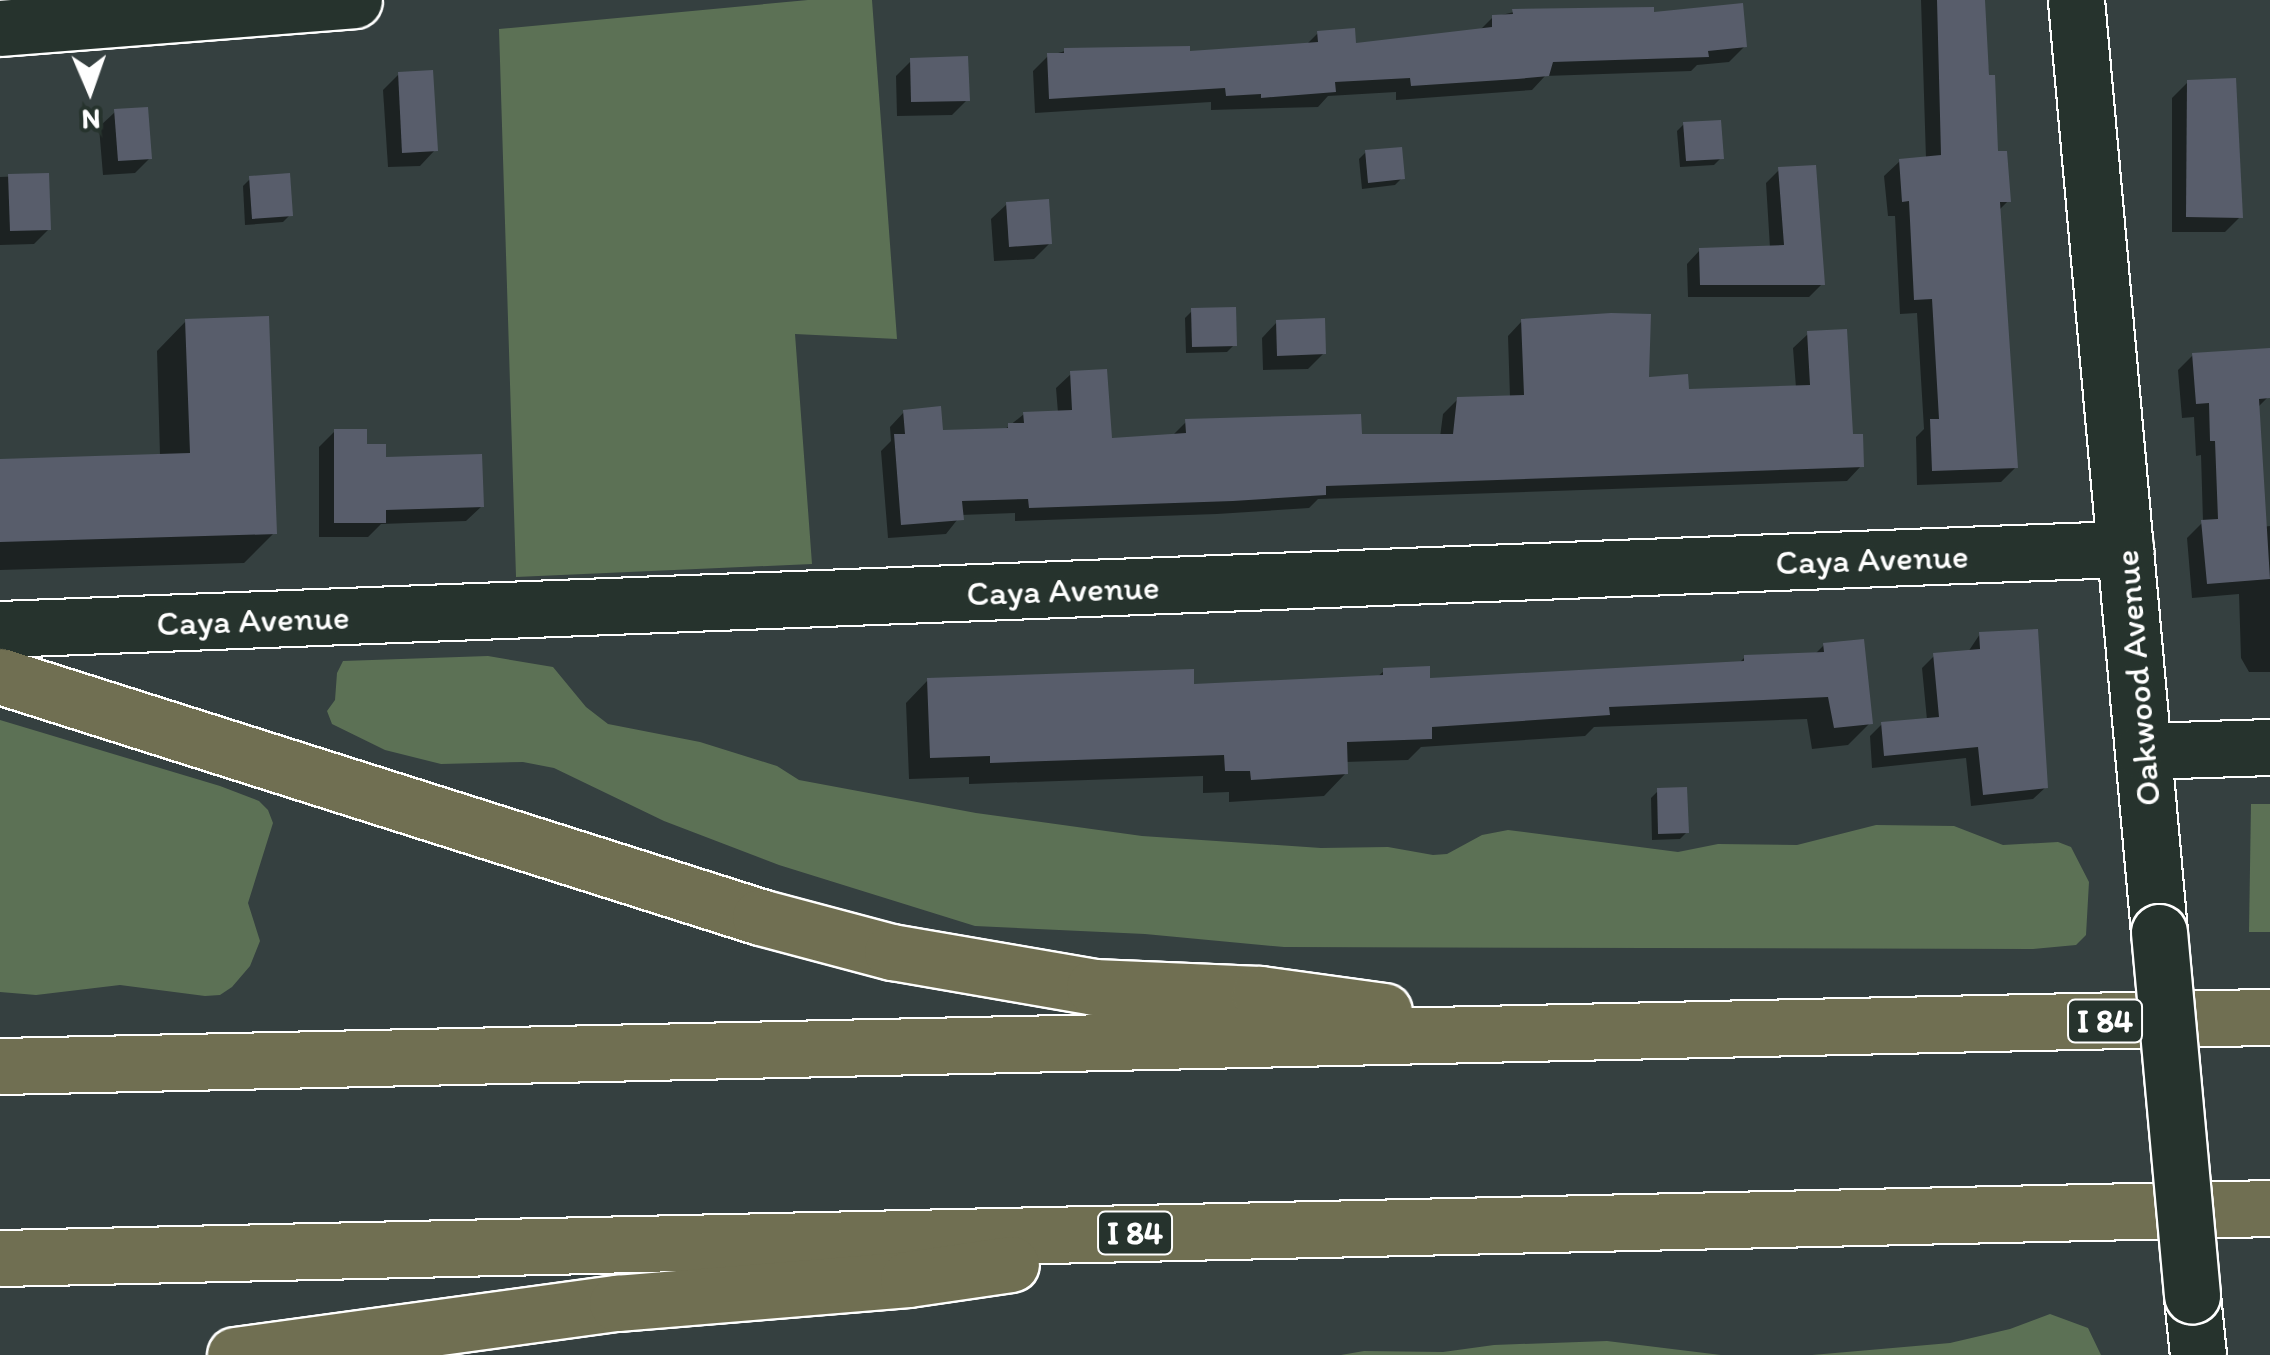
<!DOCTYPE html>
<html>
<head>
<meta charset="utf-8">
<style>
  body { margin:0 }
  #map { position:relative; width:2270px; height:1355px; overflow:hidden; background:#354040; font-family:Itim,sans-serif }
  div>[style] { position:absolute }
  [style*='--x'] { left:calc(var(--x)*1px); top:calc(var(--y)*1px); width:calc(var(--w)*1px); rotate:calc(var(--a)*1deg) }
  .green>* { inset:0; background:#5c7155 }
  .shadow>* { inset:0; background:#0007 }
  .building>* { inset:0; background:#585d6b }
  .roads { filter:drop-shadow(2px 0 #fff) drop-shadow(-2px 0 #fff) drop-shadow(0 2px #fff) drop-shadow(0 -2px #fff) }
  .minor>* { height:55px; margin:-27.5px; padding:0 27.5px; transform-origin:27.5px; border-radius:27.5px; background:#26332d }
  .highway>* { height:55px; margin:-27.5px; padding:0 27.5px; transform-origin:27.5px; border-radius:27.5px; background:#706f52 }
  .bridges { filter:drop-shadow(2px 0 #fff) drop-shadow(-2px 0 #fff) drop-shadow(0 2px #fff) drop-shadow(0 -2px #fff) }
  .minor-bridge>* { height:55px; margin:-27.5px; padding:0 27.5px; transform-origin:27.5px; border-radius:27.5px; background:#26332d }
  span { translate:-50% -50%; white-space:nowrap; text-align:center; line-height:1.15; -webkit-text-stroke:8px #26332d; paint-order:stroke }
  .shield-label span { padding:2px 8px; background:#26332d; border:2px solid; border-radius:8px; -webkit-text-stroke-width:0 }
  .shield-label { font-size:32px; color:#fff; font-weight:700 }
  .street-label { font-size:35px; color:#fff }
  .north { position:absolute; left:40px; top:40px; width:100px; height:100px; -webkit-text-stroke:8px #26332d; paint-order:stroke; rotate:178deg; font-size:28px; font-weight:700; line-height:40px; text-align:center; color:#fff }
  .north::after { content:''; display:block; margin:auto; width:35px; height:45px; background:#fff; clip-path:polygon(50% 0,100% 100%,50% 72%,0 100%) }
</style>
</head>
<body>
<div id="map">
  <div class="green">
    <i style="clip-path:polygon(808px 0,872px 0,897px 339px,795px 334px,812px 564px,516px 577px,499px 29px)"></i>
    <i style="clip-path:polygon(488px 656px,553px 667px,586px 707px,608px 724px,700px 742px,777px 766px,799px 780px,976px 813px,1142px 836px,1321px 848px,1388px 847px,1433px 855px,1447px 854px,1482px 835px,1508px 830px,1678px 852px,1718px 844px,1797px 845px,1876px 825px,1954px 826px,2003px 845px,2058px 842px,2071px 847px,2089px 882px,2086px 935px,2076px 945px,2033px 949px,1284px 947px,1145px 934px,975px 926px,779px 865px,664px 821px,554px 768px,523px 762px,441px 764px,385px 750px,332px 724px,327px 711px,335px 700px,337px 673px,343px 661px)"></i>
    <i style="clip-path:polygon(0 720px,220px 786px,259px 801px,268px 810px,273px 823px,248px 903px,260px 941px,250px 966px,232px 987px,220px 995px,205px 996px,120px 985px,36px 995px,0 992px)"></i>
    <i style="clip-path:polygon(2251px 804px,2270px 804px,2270px 932px,2249px 932px)"></i>
    <i style="clip-path:polygon(2050px 1314px,2088px 1328px,2101px 1355px,1812px 1355px,1950px 1343px,2010px 1329px)"></i>
    <i style="clip-path:polygon(1607px 1341px,1721px 1355px,1341px 1355px,1364px 1351px,1443px 1352px,1494px 1345px)"></i>
  </div>
  <div class="shadow">
    <i style="clip-path:polygon(1921px 0,1982px 0,1996px 154px,2008px 201px,1998px 211px,2016px 467px,2001px 482px,1917px 485px,1916px 437px,1924px 429px,1917px 313px,1900px 314px,1895px 216px,1888px 216px,1884px 176px,1900px 161px,1926px 159px)"></i>
    <i style="clip-path:polygon(1514px 12px,1652px 14px,1745px 46px,1729px 62px,1697px 65px,1691px 71px,1545px 76px,1532px 90px,1396px 100px,1396px 92px,1328px 96px,1318px 107px,1211px 110px,1211px 102px,1035px 113px,1033px 71px,1048px 56px,1065px 51px,1188px 54px,1305px 46px,1318px 33px,1354px 46px,1479px 31px,1493px 17px)"></i>
    <i style="clip-path:polygon(911px 61px,967px 100px,952px 115px,897px 116px,896px 76px)"></i>
    <i style="clip-path:polygon(399px 74px,435px 150px,420px 166px,388px 167px,383px 90px)"></i>
    <i style="clip-path:polygon(2188px 82px,2240px 217px,2225px 232px,2172px 232px,2172px 98px)"></i>
    <i style="clip-path:polygon(115px 112px,150px 158px,135px 173px,103px 175px,99px 127px)"></i>
    <i style="clip-path:polygon(1684px 124px,1721px 158px,1714px 165px,1680px 167px,1677px 131px)"></i>
    <i style="clip-path:polygon(1366px 152px,1402px 178px,1395px 185px,1362px 189px,1359px 159px)"></i>
    <i style="clip-path:polygon(1779px 170px,1822px 284px,1809px 297px,1688px 297px,1687px 264px,1700px 250px,1770px 248px,1766px 183px)"></i>
    <i style="clip-path:polygon(47px 175px,49px 229px,34px 244px,0 245px,0 177px)"></i>
    <i style="clip-path:polygon(250px 179px,290px 215px,283px 222px,245px 225px,243px 186px)"></i>
    <i style="clip-path:polygon(1007px 204px,1050px 243px,1034px 259px,994px 261px,991px 219px)"></i>
    <i style="clip-path:polygon(1192px 311px,1234px 345px,1227px 352px,1186px 353px,1185px 318px)"></i>
    <i style="clip-path:polygon(186px 321px,274px 533px,244px 563px,0 570px,0 462px,160px 456px,157px 351px)"></i>
    <i style="clip-path:polygon(1522px 321px,1646px 380px,1686px 392px,1796px 388px,1793px 348px,1808px 334px,1861px 466px,1847px 481px,1318px 499px,1309px 508px,1217px 514px,1015px 521px,1015px 513px,961px 515px,946px 534px,888px 538px,881px 451px,891px 441px,890px 427px,904px 412px,941px 433px,1004px 430px,1024px 414px,1058px 413px,1056px 388px,1071px 374px,1110px 441px,1171px 437px,1187px 421px,1359px 437px,1440px 437px,1443px 414px,1458px 399px,1510px 398px,1508px 336px)"></i>
    <i style="clip-path:polygon(1277px 322px,1324px 353px,1308px 369px,1263px 370px,1262px 338px)"></i>
    <i style="clip-path:polygon(2193px 355px,2268px 397px,2257px 408px,2261px 527px,2270px 526px,2270px 672px,2249px 672px,2241px 658px,2239px 594px,2192px 598px,2187px 538px,2203px 522px,2201px 455px,2196px 456px,2194px 417px,2182px 418px,2178px 370px)"></i>
    <i style="clip-path:polygon(335px 431px,384px 460px,482px 506px,466px 521px,381px 524px,368px 537px,319px 537px,319px 447px)"></i>
    <i style="clip-path:polygon(1980px 634px,2046px 787px,2033px 799px,1971px 806px,1966px 758px,1872px 768px,1870px 736px,1882px 724px,1927px 720px,1922px 668px,1934px 656px,1968px 652px)"></i>
    <i style="clip-path:polygon(1824px 645px,1870px 723px,1848px 745px,1812px 749px,1807px 719px,1594px 727px,1585px 736px,1421px 747px,1408px 760px,1345px 762px,1346px 773px,1324px 796px,1229px 802px,1229px 792px,1203px 793px,1203px 776px,969px 784px,969px 777px,909px 779px,906px 703px,928px 680px,1192px 687px,1376px 678px,1384px 671px,1428px 681px,1738px 664px,1745px 657px,1814px 655px)"></i>
    <i style="clip-path:polygon(1658px 791px,1687px 832px,1680px 839px,1652px 840px,1651px 798px)"></i>
  </div>
  <div class="building">
    <i style="clip-path:polygon(1937px 0,1985px 0,1989px 75px,1995px 75px,1998px 151px,2007px 151px,2011px 202px,2000px 202px,2018px 468px,1932px 471px,1930px 419px,1939px 419px,1932px 299px,1914px 300px,1909px 201px,1902px 202px,1899px 159px,1941px 155px)"></i>
    <i style="clip-path:polygon(1743px 3px,1747px 47px,1708px 51px,1709px 57px,1553px 62px,1549px 76px,1517px 79px,1411px 86px,1410px 78px,1335px 82px,1336px 92px,1261px 98px,1261px 94px,1226px 96px,1225px 88px,1049px 99px,1047px 53px,1064px 53px,1064px 48px,1190px 46px,1190px 51px,1318px 42px,1317px 31px,1355px 28px,1356px 43px,1492px 27px,1492px 15px,1513px 14px,1512px 9px,1654px 7px,1654px 12px)"></i>
    <i style="clip-path:polygon(968px 56px,970px 101px,911px 102px,910px 58px)"></i>
    <i style="clip-path:polygon(433px 70px,438px 151px,402px 153px,398px 72px)"></i>
    <i style="clip-path:polygon(2236px 78px,2243px 218px,2186px 217px,2187px 80px)"></i>
    <i style="clip-path:polygon(148px 107px,152px 159px,118px 161px,114px 109px)"></i>
    <i style="clip-path:polygon(1721px 120px,1724px 159px,1686px 161px,1683px 122px)"></i>
    <i style="clip-path:polygon(1402px 147px,1405px 179px,1368px 183px,1365px 150px)"></i>
    <i style="clip-path:polygon(1816px 165px,1825px 285px,1700px 285px,1699px 248px,1784px 245px,1778px 167px)"></i>
    <i style="clip-path:polygon(49px 173px,51px 230px,10px 231px,8px 174px)"></i>
    <i style="clip-path:polygon(290px 173px,293px 216px,252px 219px,249px 176px)"></i>
    <i style="clip-path:polygon(1049px 199px,1052px 244px,1009px 247px,1006px 202px)"></i>
    <i style="clip-path:polygon(1236px 307px,1237px 346px,1192px 347px,1191px 308px)"></i>
    <i style="clip-path:polygon(1611px 313px,1651px 314px,1649px 377px,1688px 374px,1689px 389px,1810px 385px,1807px 331px,1847px 329px,1853px 434px,1863px 434px,1864px 467px,1326px 486px,1326px 495px,1233px 501px,1029px 508px,1028px 499px,962px 501px,964px 520px,901px 525px,894px 434px,905px 434px,903px 410px,941px 406px,943px 430px,1008px 428px,1008px 423px,1024px 423px,1023px 412px,1072px 410px,1070px 371px,1107px 369px,1112px 438px,1186px 433px,1185px 419px,1361px 414px,1362px 434px,1453px 434px,1457px 397px,1524px 395px,1521px 319px)"></i>
    <i style="clip-path:polygon(269px 316px,277px 534px,0 542px,0 459px,190px 453px,185px 319px)"></i>
    <i style="clip-path:polygon(1325px 318px,1326px 354px,1277px 356px,1276px 320px)"></i>
    <i style="clip-path:polygon(2270px 348px,2270px 398px,2259px 399px,2270px 579px,2207px 584px,2201px 520px,2218px 519px,2215px 441px,2210px 441px,2209px 403px,2196px 404px,2192px 353px)"></i>
    <i style="clip-path:polygon(334px 429px,367px 429px,367px 444px,386px 444px,386px 457px,482px 454px,484px 507px,386px 510px,386px 523px,334px 523px)"></i>
    <i style="clip-path:polygon(2038px 629px,2048px 788px,1983px 795px,1978px 747px,1884px 756px,1881px 722px,1939px 717px,1933px 653px,1980px 649px,1979px 632px)"></i>
    <i style="clip-path:polygon(1864px 639px,1873px 724px,1834px 728px,1828px 697px,1609px 707px,1610px 715px,1432px 727px,1432px 739px,1347px 742px,1348px 774px,1251px 780px,1250px 771px,1225px 771px,1224px 755px,990px 763px,990px 756px,930px 758px,927px 678px,1194px 669px,1194px 684px,1383px 675px,1383px 668px,1430px 666px,1430px 678px,1744px 661px,1744px 655px,1824px 652px,1823px 643px)"></i>
    <i style="clip-path:polygon(1687px 787px,1689px 833px,1658px 834px,1657px 788px)"></i>
  </div>
  <div class="roads">
    <div class="minor">
      <i style="--x:2076;--y:0;--w:936;--a:84.91"></i>
      <i style="--x:0;--y:28;--w:355;--a:-4.5"></i>
      <i style="--x:0;--y:629;--w:2127;--a:-2.16"></i>
      <i style="--x:2143;--y:751;--w:127;--a:-1.8"></i>
      <i style="--x:2192;--y:1296;--w:59;--a:84.2"></i>
    </div>
    <div class="highway">
      <i style="--x:0;--y:676;--w:797;--a:17.59"></i>
      <i style="--x:760;--y:917;--w:137;--a:14.9"></i>
      <i style="--x:892;--y:952;--w:205;--a:9.8"></i>
      <i style="--x:1094;--y:987;--w:166;--a:2.4"></i>
      <i style="--x:1260;--y:994;--w:125;--a:7.8"></i>
      <i style="--x:0;--y:1066;--w:2271;--a:-1.24"></i>
      <i style="--x:0;--y:1258;--w:2271;--a:-1.26"></i>
      <i style="--x:235;--y:1355;--w:386;--a:-7.8"></i>
      <i style="--x:617;--y:1303;--w:292;--a:-4.7"></i>
      <i style="--x:908;--y:1279;--w:104;--a:-8.3"></i>
    </div>
  </div>
  <div class="bridges">
    <div class="minor-bridge">
      <i style="--x:2159;--y:932;--w:365;--a:84.8"></i>
    </div>
  </div>
  <div class="shield-label">
    <span style="left:2105px;top:1021px">I 84</span>
    <span style="left:1135px;top:1233px">I 84</span>
  </div>
  <div class="street-label">
    <span style="left:1872px;top:559px;rotate:-2deg">Caya Avenue</span>
    <span style="left:1063px;top:590px;rotate:-2deg">Caya Avenue</span>
    <span style="left:253px;top:620px;rotate:-2deg">Caya Avenue</span>
    <span style="left:2137px;top:678px;rotate:-95deg">Oakwood Avenue</span>
  </div>
  <div class="north">N</div>
</div>
</body>
</html>
